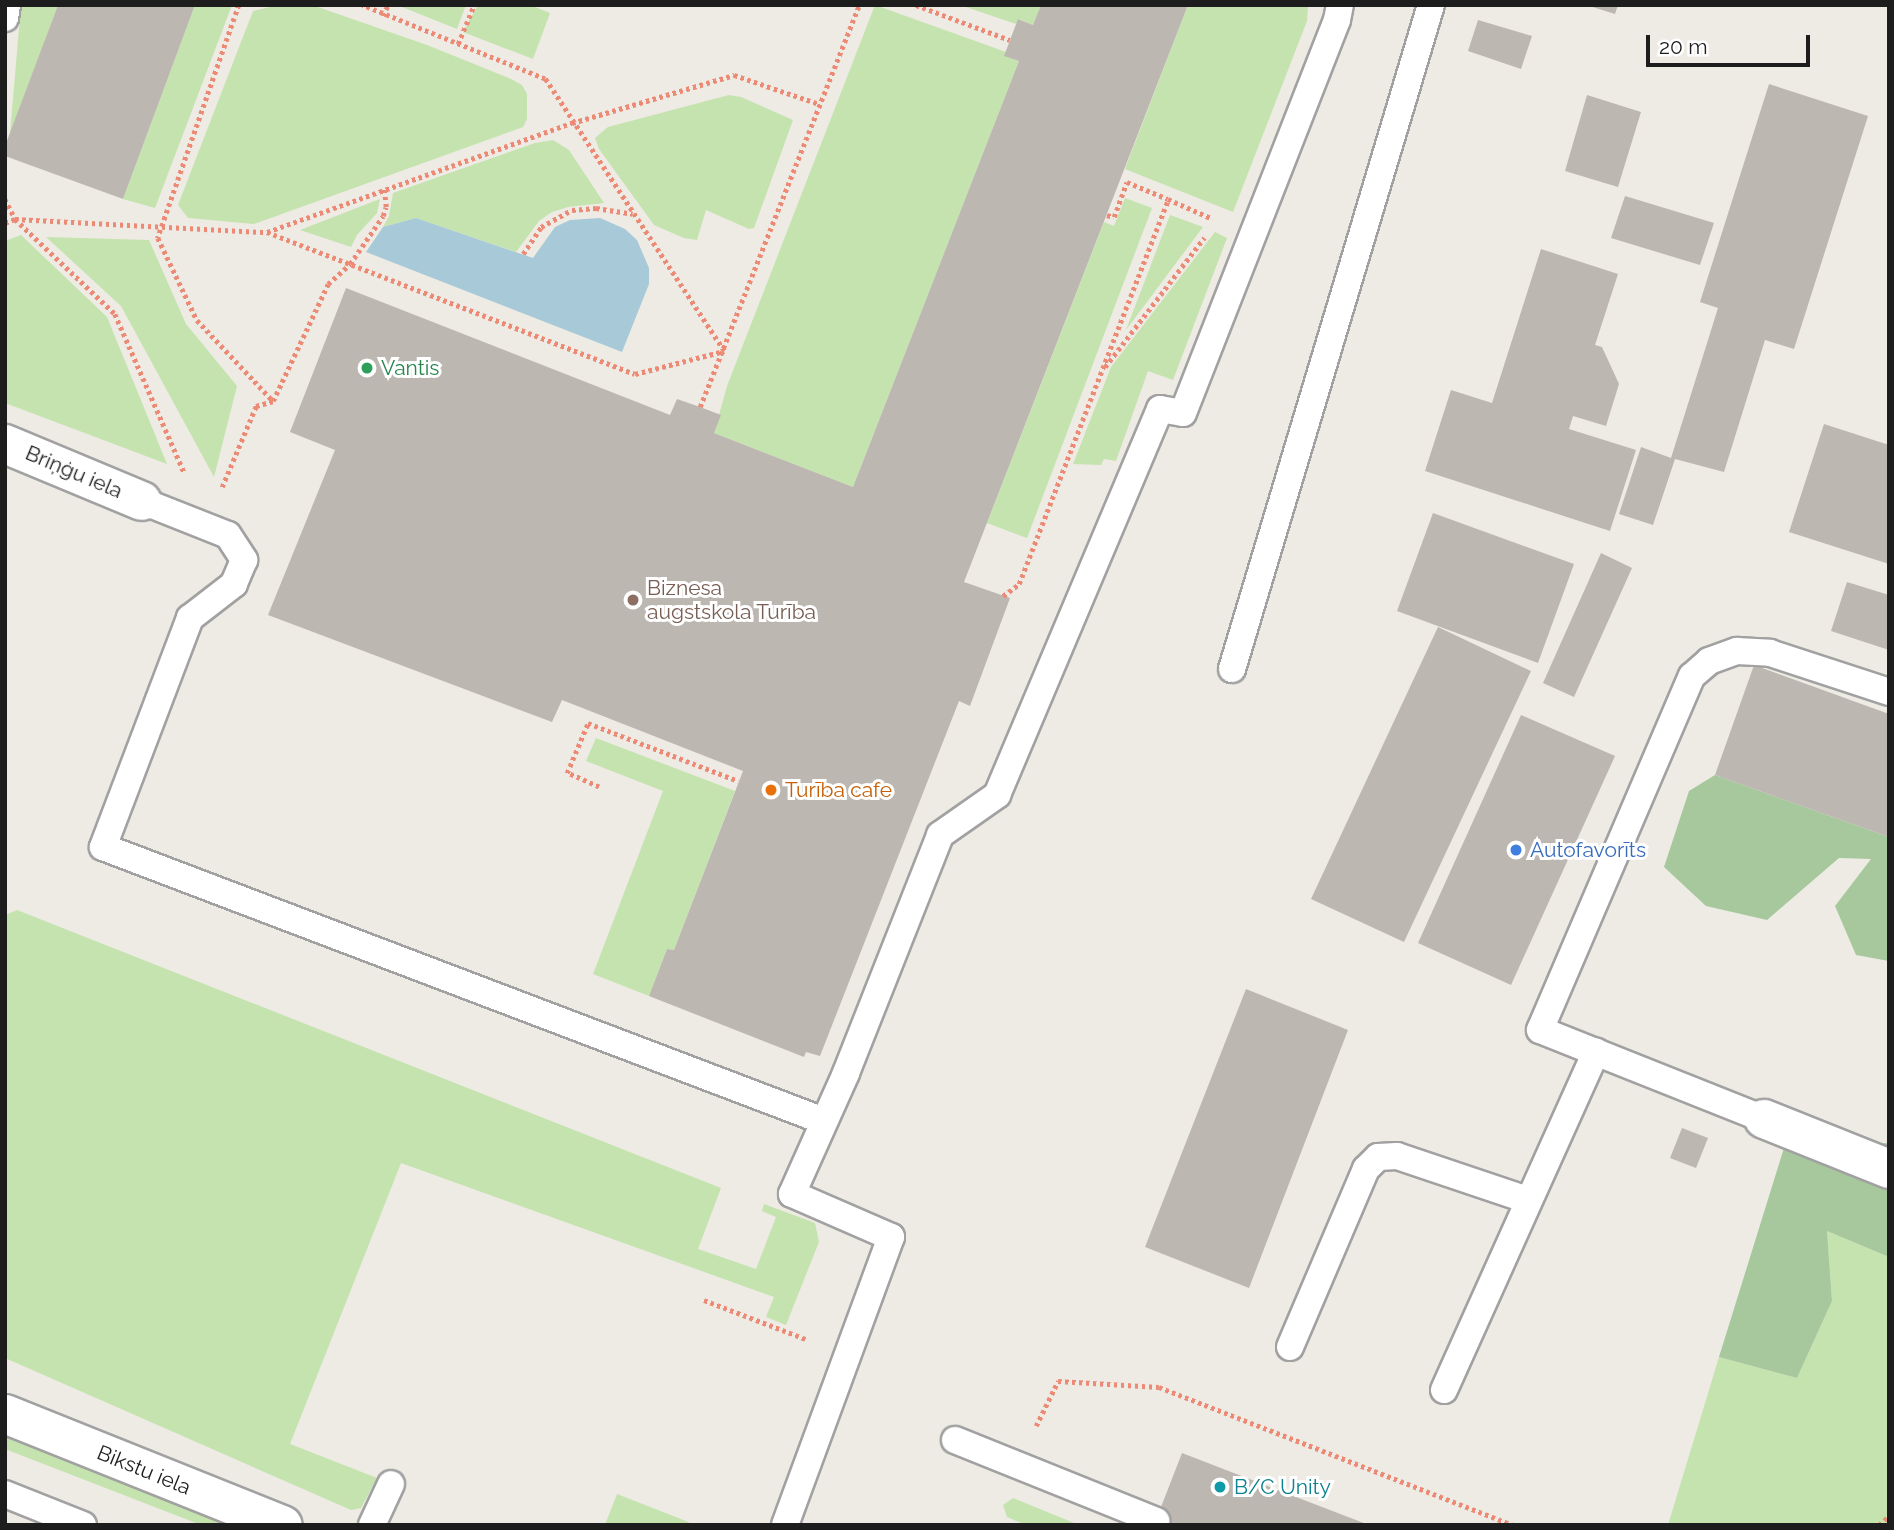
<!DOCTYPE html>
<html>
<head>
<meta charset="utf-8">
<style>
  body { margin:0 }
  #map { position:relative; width:1894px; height:1530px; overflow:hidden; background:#edebe4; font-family:Raleway,sans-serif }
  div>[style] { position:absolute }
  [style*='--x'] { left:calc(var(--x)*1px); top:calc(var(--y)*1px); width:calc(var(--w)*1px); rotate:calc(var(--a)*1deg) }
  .grass>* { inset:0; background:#c4e3ae }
  .forest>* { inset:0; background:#a6c89c }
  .water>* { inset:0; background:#a8c9d7 }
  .building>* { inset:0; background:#bdb7b1 }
  .path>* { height:4.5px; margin-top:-2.25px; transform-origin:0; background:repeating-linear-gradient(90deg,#ec8a76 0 3.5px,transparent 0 7px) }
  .roads { filter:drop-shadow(2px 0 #a1a1a1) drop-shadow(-2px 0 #a1a1a1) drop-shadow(0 2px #a1a1a1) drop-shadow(0 -2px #a1a1a1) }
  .service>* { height:26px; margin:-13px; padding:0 13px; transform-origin:13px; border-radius:13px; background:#fff }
  .minor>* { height:38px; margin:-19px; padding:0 19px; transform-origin:19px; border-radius:19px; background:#fff }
  .dots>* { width:19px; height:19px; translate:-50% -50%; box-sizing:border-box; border:4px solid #fff; border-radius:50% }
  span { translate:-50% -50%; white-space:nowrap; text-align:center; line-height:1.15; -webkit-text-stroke:6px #fff; paint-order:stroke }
  .leisure-label { font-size:21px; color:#27864d }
  .left { translate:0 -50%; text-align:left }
  .street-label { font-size:21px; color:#1d1d1d }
  .education-label { font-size:21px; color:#785e54 }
  .food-label { font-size:21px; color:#c56008 }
  .shop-label { font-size:21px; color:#366cbe }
  .culture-label { font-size:21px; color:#0d838f }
  .frame { position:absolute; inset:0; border:7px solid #1d1d1d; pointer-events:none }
  .scale { position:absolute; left:1646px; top:35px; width:164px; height:32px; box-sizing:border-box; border:4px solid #1d1d1d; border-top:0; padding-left:9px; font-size:21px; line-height:24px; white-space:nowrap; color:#1d1d1d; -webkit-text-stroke:5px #fff; paint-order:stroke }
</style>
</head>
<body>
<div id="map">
  <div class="grass">
    <i style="clip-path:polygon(21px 5px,58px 5px,10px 134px)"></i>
    <i style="clip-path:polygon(195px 5px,232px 5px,155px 208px,123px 199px)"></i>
    <i style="clip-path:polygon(278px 5px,312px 5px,427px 45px,511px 79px,522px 85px,527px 94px,527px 119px,523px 127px,254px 224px,188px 218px,178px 205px,253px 11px)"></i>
    <i style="clip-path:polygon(397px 5px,466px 5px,457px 29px)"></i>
    <i style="clip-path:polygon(478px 5px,530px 5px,550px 13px,533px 59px,463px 32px)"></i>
    <i style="clip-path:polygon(875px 5px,1006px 52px,1005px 56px,1019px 61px,853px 487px,714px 433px,727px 386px)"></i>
    <i style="clip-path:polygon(960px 5px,1041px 5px,1033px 25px,1019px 19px,1016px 24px)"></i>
    <i style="clip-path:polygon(1188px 5px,1308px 5px,1307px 21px,1233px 212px,1125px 169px)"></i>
    <i style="clip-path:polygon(729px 95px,741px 97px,793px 120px,754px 228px,749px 229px,706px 210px,697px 240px,684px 238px,654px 225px,599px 149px,595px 138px,608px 127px)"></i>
    <i style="clip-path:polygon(553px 140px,569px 150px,604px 203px,568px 207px,552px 212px,539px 221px,516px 252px,416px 218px,383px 227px,389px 216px,393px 193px,535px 143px)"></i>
    <i style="clip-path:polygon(1125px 198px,1152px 208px,1027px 538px,987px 523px,1104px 222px,1114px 226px)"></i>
    <i style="clip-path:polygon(380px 199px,377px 213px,357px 235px,351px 247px,300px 230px)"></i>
    <i style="clip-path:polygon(1170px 215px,1203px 227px,1126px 330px)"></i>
    <i style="clip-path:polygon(1215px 232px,1227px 238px,1173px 380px,1148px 371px,1116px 461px,1104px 459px,1101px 465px,1073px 464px,1111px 367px)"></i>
    <i style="clip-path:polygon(21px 235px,107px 317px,167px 464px,5px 403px,5px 241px)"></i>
    <i style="clip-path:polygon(46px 237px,149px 240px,186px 324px,237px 386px,214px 477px,121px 306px)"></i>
    <i style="clip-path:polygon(596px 738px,735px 791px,674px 950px,667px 949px,649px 996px,593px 974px,663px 791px,586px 761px)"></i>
    <i style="clip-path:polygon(17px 910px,721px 1188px,698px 1249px,756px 1269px,776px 1217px,762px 1211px,764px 1204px,815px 1223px,819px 1242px,786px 1325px,766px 1317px,774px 1297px,401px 1163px,290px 1444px,377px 1478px,361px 1508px,351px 1510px,5px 1358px,5px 915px)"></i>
    <i style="clip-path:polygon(1827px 1231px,1889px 1257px,1889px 1525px,1668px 1525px,1719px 1357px,1797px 1378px,1832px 1301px)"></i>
    <i style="clip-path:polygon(5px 1433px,242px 1525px,201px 1525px,5px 1449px)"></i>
    <i style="clip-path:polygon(617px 1494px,686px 1521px,694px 1525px,605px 1525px)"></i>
    <i style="clip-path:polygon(1013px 1498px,1079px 1525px,1026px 1525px,1007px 1517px,1003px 1505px)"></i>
  </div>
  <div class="forest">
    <i style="clip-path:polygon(1715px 775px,1889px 837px,1889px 961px,1856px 955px,1835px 906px,1871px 859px,1839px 858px,1767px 920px,1706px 906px,1664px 867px,1689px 791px)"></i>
    <i style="clip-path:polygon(1889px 1143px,1889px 1257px,1827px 1231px,1832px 1301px,1797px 1378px,1719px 1357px,1784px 1148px)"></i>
  </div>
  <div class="water">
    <i style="clip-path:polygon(416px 218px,533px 258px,555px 227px,570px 220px,600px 218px,625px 229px,637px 240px,649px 268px,649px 284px,622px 352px,366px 252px,383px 227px)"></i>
  </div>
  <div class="building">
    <i style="clip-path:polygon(58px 5px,195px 5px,123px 199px,5px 156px,5px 146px)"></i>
    <i style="clip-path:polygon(1041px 5px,1188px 5px,964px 582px,1010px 598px,970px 706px,959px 701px,820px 1056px,806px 1052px,804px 1057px,649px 996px,667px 949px,674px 950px,743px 771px,562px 700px,552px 722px,268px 615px,335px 450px,290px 432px,346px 288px,670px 415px,677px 399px,700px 407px,721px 415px,714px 433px,853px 487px,1019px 61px,1004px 56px,1018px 19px,1033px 25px)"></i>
    <i style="clip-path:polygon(1586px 5px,1618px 5px,1615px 14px)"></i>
    <i style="clip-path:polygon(1478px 20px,1532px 36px,1521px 69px,1468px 51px)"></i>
    <i style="clip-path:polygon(1769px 84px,1868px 116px,1794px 349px,1765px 340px,1724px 472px,1675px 459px,1653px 525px,1619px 514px,1641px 447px,1671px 458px,1718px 308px,1700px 302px)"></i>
    <i style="clip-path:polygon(1587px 95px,1641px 112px,1618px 187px,1565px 171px)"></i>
    <i style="clip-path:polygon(1625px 196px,1714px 223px,1700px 265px,1611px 238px)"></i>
    <i style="clip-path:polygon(1541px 249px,1618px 274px,1595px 345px,1602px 347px,1619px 384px,1606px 426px,1573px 416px,1569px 429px,1636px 450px,1610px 531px,1425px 471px,1451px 390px,1492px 403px)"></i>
    <i style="clip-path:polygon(1824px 424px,1889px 445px,1889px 564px,1789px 532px)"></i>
    <i style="clip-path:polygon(1433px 513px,1574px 564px,1538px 663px,1397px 611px)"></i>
    <i style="clip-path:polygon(1601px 553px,1632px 568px,1574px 697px,1543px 683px)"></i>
    <i style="clip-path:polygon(1847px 582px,1889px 595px,1889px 650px,1831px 631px)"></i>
    <i style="clip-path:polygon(1438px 627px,1531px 671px,1404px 942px,1311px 899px)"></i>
    <i style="clip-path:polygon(1754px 665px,1889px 714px,1889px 837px,1715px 775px)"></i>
    <i style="clip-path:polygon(1521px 715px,1615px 756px,1511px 985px,1418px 943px)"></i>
    <i style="clip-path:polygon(1246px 989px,1348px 1030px,1249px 1288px,1145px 1247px)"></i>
    <i style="clip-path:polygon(1682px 1128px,1708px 1138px,1696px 1168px,1670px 1158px)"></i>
    <i style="clip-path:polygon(1182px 1453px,1369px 1525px,1154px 1525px)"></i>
  </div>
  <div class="path">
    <i style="--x:239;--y:5;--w:247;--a:109.2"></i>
    <i style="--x:158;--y:238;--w:91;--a:64.6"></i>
    <i style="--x:197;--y:320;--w:111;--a:46.8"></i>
    <i style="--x:273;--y:401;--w:129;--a:-64.8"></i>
    <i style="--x:328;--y:284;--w:30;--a:-42"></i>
    <i style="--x:350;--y:264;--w:58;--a:-55.5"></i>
    <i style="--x:383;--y:216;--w:9;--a:-72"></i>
    <i style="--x:386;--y:207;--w:19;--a:-96"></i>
    <i style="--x:916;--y:5;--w:100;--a:20.4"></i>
    <i style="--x:383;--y:16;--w:12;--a:-66"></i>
    <i style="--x:458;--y:44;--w:42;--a:-67.7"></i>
    <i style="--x:5;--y:199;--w:22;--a:63"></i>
    <i style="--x:15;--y:219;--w:138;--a:43.5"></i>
    <i style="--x:115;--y:314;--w:172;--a:66.4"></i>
    <i style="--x:1107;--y:215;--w:7;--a:16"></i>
    <i style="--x:1114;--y:217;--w:37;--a:-70"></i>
    <i style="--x:1127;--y:182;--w:44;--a:22.5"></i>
    <i style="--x:5;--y:223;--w:11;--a:-22"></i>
    <i style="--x:15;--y:219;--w:252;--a:3"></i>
    <i style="--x:267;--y:232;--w:324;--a:-19.7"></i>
    <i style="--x:572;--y:123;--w:169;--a:-16.5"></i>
    <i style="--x:734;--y:75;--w:90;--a:18.8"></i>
    <i style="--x:267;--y:232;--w:394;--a:21.1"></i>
    <i style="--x:635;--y:374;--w:92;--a:-14.5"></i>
    <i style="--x:724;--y:351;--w:326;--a:-123.3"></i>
    <i style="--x:545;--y:79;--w:197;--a:-158"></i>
    <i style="--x:523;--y:254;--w:32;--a:-56"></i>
    <i style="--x:541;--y:227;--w:35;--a:-29"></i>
    <i style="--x:572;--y:210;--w:24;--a:-5"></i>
    <i style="--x:596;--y:208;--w:37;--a:9"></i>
    <i style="--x:1105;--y:367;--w:163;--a:-52.5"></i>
    <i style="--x:700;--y:407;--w:432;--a:-68.4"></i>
    <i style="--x:222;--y:487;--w:88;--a:-67.2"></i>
    <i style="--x:256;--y:406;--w:18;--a:-16"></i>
    <i style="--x:1003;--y:596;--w:20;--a:-37"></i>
    <i style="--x:1019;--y:584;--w:413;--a:-68.8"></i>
    <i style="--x:1168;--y:199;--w:49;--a:24"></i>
    <i style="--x:599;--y:787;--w:35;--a:-156"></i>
    <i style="--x:567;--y:773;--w:54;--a:-67.2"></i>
    <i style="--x:588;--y:723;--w:161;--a:21.1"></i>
    <i style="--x:704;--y:1300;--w:111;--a:21"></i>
    <i style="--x:1036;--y:1426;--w:50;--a:-63.9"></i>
    <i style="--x:1058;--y:1381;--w:101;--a:3.4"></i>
    <i style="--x:1159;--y:1387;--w:380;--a:21.3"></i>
    <i style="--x:1879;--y:1525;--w:13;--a:-42"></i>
  </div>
  <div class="roads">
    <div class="service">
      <i style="--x:5;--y:18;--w:13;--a:-81"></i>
      <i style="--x:142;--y:501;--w:92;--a:21.6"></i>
      <i style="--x:228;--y:535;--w:30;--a:57"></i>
      <i style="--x:244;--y:560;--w:26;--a:113"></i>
      <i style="--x:234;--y:584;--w:56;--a:142.3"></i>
      <i style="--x:190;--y:618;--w:245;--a:110.8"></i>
      <i style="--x:103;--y:847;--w:771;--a:20.81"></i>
      <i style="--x:1232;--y:669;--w:693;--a:-73.32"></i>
      <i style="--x:1764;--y:1119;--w:241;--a:-158.3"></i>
      <i style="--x:1540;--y:1030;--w:385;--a:-66.8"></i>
      <i style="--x:1692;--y:676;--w:23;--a:-41"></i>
      <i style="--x:1709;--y:661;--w:30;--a:-20"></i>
      <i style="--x:1737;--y:651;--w:33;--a:3"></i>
      <i style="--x:1770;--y:653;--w:125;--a:18.1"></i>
      <i style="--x:1290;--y:1347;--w:194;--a:-66.9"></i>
      <i style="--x:1366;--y:1169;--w:17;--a:-45"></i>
      <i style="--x:1378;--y:1157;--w:19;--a:-3"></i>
      <i style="--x:1397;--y:1156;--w:138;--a:18.6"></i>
      <i style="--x:1444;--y:1390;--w:371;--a:-65.8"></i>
      <i style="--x:955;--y:1440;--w:217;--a:21.9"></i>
      <i style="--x:5;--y:1494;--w:84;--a:21.7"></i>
      <i style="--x:372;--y:1525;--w:45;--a:-65.1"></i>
      <i style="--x:785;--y:1525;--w:307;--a:-69.8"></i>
      <i style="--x:891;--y:1237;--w:108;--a:-156.5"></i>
      <i style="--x:792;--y:1194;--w:133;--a:-65.9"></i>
      <i style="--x:846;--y:1073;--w:256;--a:-68.4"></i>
      <i style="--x:940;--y:835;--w:70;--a:-35.1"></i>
      <i style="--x:997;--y:795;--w:419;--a:-67.1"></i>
      <i style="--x:1160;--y:409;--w:23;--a:10"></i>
      <i style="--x:1183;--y:413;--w:422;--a:-68.6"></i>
      <i style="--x:1337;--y:20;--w:15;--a:-79"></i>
    </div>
    <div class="minor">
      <i style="--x:5;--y:444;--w:148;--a:22.6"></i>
      <i style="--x:1764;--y:1119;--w:135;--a:21.8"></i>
      <i style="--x:5;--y:1414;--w:299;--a:21.8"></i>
    </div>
  </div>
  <div class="dots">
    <i style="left:367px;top:368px;background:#2e9e5b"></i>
    <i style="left:633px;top:600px;background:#8d6e63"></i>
    <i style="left:771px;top:790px;background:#e8710a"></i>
    <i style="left:1516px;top:850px;background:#3f7fe0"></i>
    <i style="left:1220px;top:1487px;background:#0f9aa8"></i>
  </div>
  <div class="leisure-label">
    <span class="left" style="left:381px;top:368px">Vantis</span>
  </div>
  <div class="street-label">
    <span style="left:74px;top:472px;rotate:23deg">Briņģu iela</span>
    <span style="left:144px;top:1470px;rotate:22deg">Bikstu iela</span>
  </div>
  <div class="education-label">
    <span class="left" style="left:647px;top:600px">Biznesa<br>augstskola Turība</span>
  </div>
  <div class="food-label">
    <span class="left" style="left:785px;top:790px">Turība cafe</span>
  </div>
  <div class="shop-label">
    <span class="left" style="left:1530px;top:850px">Autofavorīts</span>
  </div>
  <div class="culture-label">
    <span class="left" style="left:1234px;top:1487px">B/C Unity</span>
  </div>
  <div class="frame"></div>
  <div class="scale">20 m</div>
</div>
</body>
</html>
